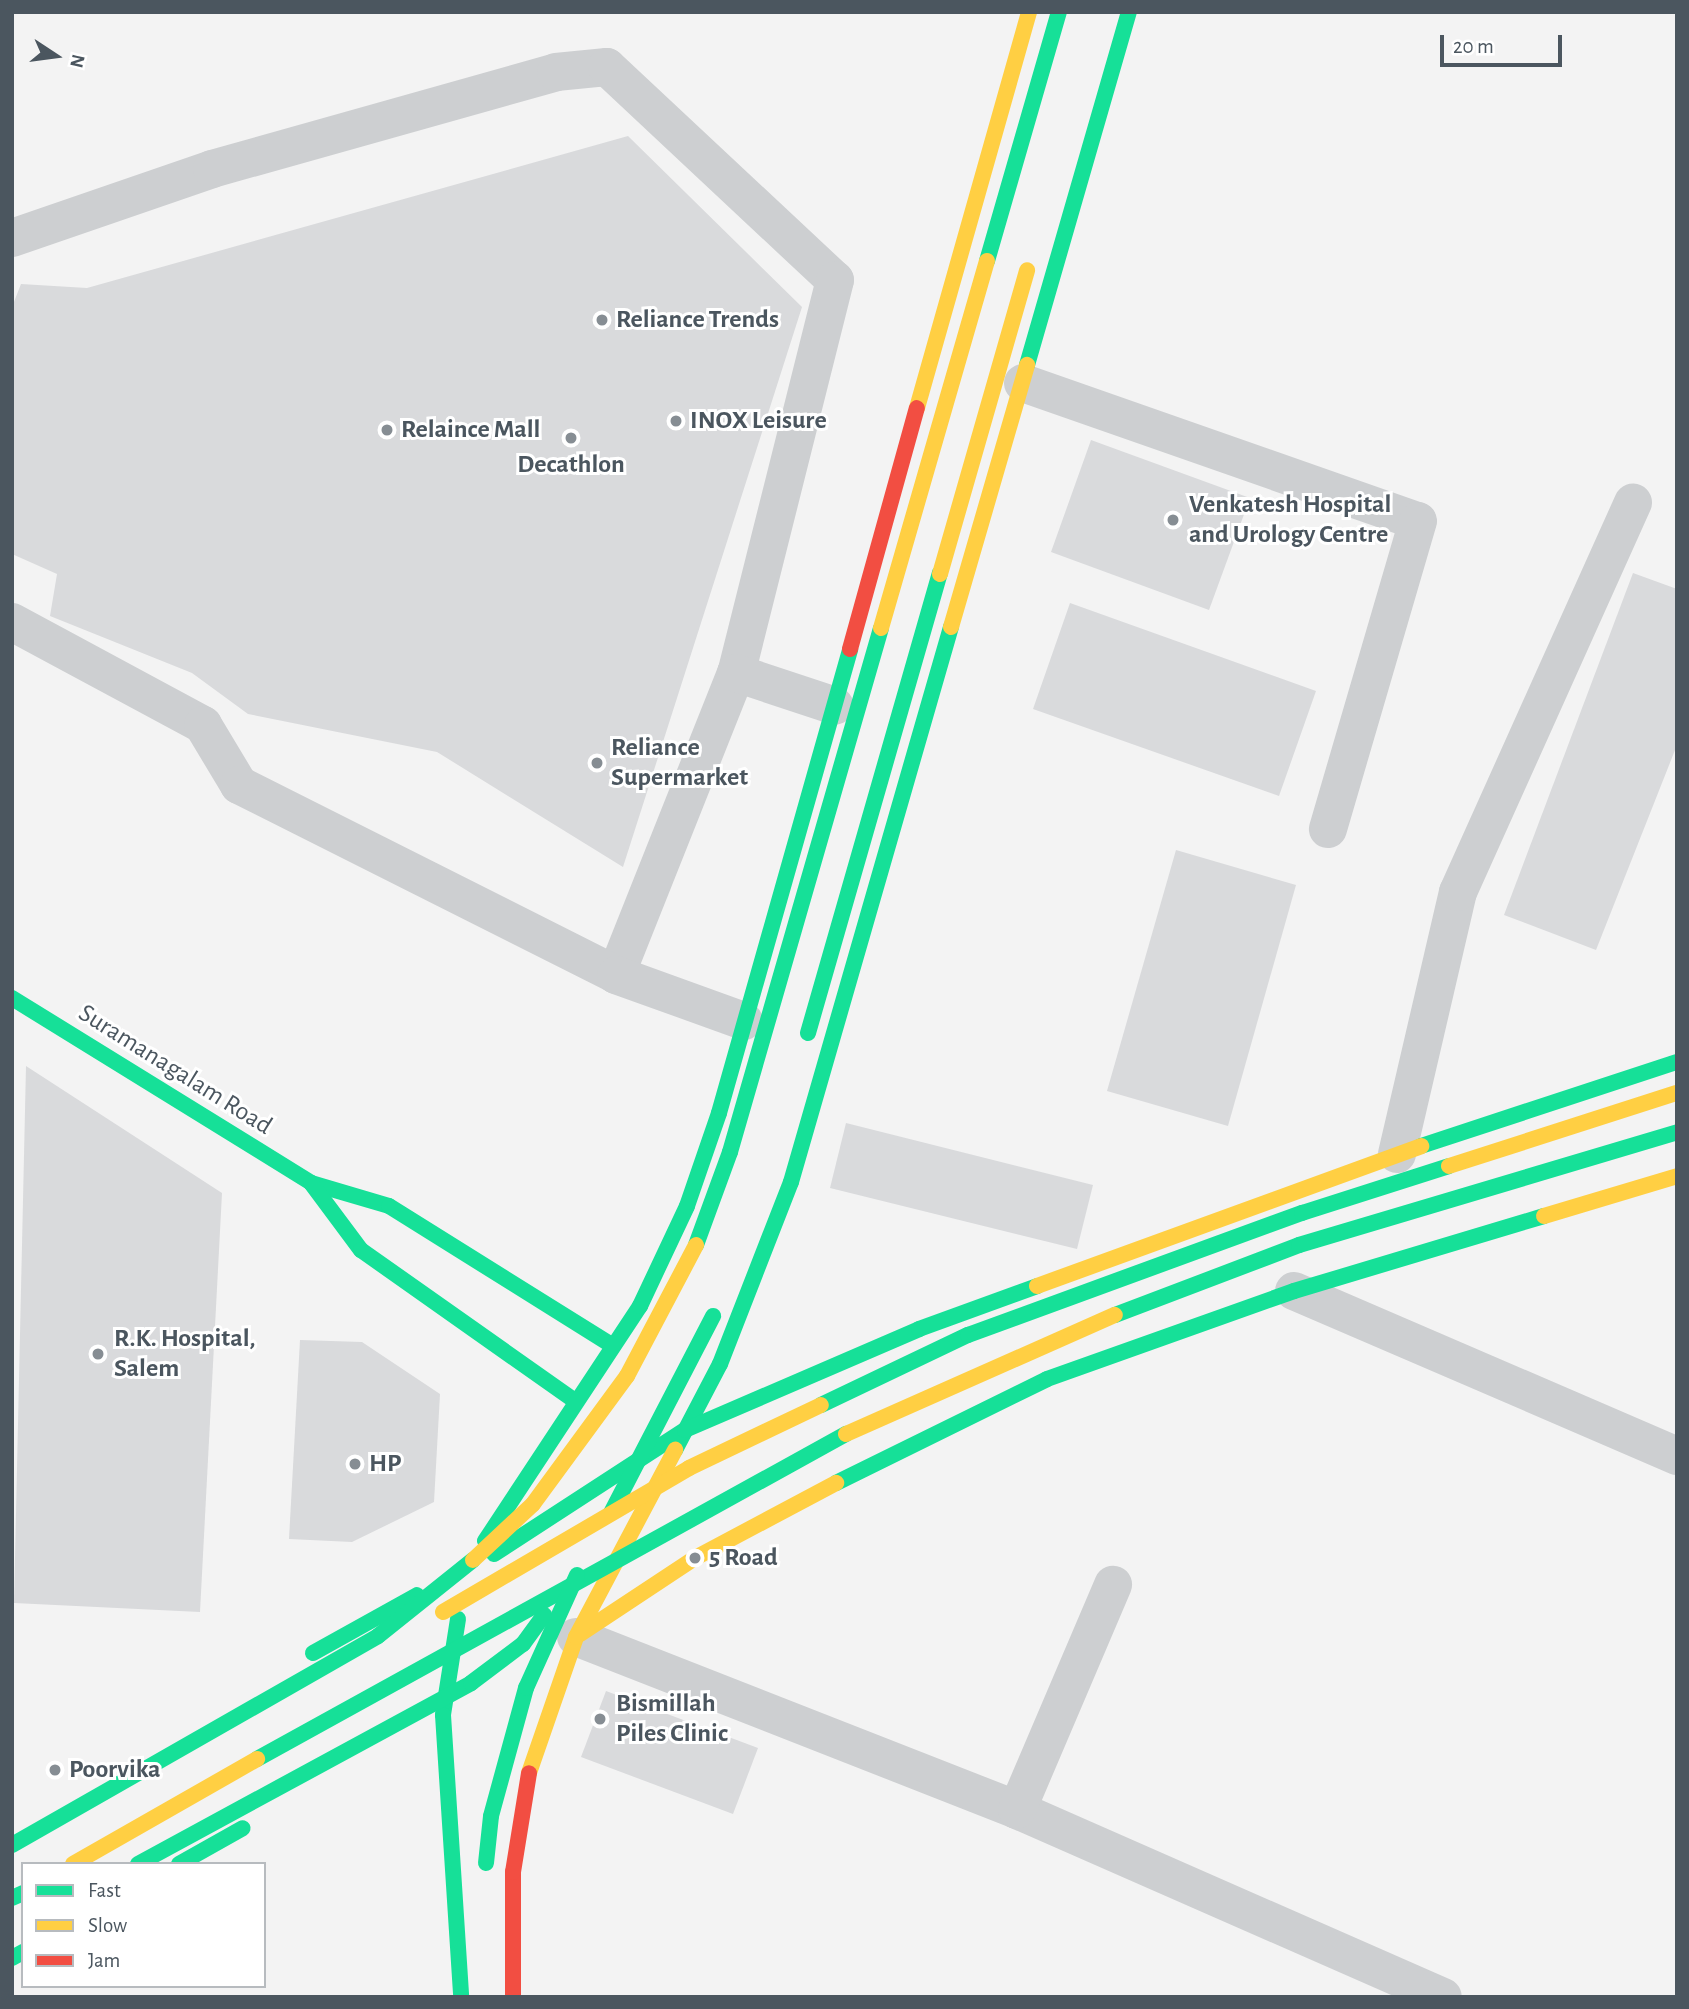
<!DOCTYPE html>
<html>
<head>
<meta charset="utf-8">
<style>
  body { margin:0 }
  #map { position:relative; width:1689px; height:2009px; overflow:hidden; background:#f3f3f3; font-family:"Alegreya Sans",sans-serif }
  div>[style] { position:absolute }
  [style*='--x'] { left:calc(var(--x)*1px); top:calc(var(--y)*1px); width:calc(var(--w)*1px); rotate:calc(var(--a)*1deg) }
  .building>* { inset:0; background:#d9dadc }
  .street>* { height:38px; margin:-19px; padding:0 19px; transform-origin:19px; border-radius:19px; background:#cdcfd1 }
  .fast>* { height:16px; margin:-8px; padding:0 8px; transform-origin:8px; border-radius:8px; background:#16e098 }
  .slow>* { height:16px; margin:-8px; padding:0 8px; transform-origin:8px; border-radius:8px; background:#ffcf43 }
  .jam>* { height:16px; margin:-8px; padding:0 8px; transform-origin:8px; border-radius:8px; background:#f24e42 }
  .fast-bridge>* { height:16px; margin:-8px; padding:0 8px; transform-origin:8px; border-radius:8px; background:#16e098 }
  .slow-bridge>* { height:16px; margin:-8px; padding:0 8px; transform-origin:8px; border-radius:8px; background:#ffcf43 }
  .dots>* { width:19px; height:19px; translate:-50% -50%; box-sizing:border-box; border:4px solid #fff; border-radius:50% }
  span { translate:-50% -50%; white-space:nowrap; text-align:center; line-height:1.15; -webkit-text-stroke:6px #fff; paint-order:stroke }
  .poi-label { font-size:26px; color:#4b565f; font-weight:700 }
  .left { translate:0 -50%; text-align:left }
  .street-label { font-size:26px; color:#4b565f }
  .frame { position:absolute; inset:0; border:14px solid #4b565f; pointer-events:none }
  .legend { position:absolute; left:21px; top:1862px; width:245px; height:126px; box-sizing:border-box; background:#fff; border:2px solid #b7bbbf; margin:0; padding:9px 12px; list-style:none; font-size:21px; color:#4b565f }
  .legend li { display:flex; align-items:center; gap:14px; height:35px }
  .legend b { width:35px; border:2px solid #b7bbbf }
  .north { position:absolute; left:21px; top:21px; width:70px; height:70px; -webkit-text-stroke:5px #fff; paint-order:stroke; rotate:103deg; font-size:19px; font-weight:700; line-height:28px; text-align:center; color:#4b565f }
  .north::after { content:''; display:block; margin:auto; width:24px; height:32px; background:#4b565f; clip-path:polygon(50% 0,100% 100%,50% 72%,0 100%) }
  .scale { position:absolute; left:1440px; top:35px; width:122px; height:32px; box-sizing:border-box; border:4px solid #4b565f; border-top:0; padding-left:9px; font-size:21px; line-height:24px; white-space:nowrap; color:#4b565f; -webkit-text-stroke:5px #fff; paint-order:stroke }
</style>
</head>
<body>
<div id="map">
  <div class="building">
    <i style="clip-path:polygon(628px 136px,802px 307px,623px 867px,437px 752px,248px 714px,192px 673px,50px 616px,57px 574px,12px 554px,12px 307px,21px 284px,87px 288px)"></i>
    <i style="clip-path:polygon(1091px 440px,1250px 498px,1209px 610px,1051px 552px)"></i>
    <i style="clip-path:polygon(1633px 573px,1677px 589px,1677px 745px,1596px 950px,1504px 915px)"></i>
    <i style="clip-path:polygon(1070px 603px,1316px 691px,1279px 796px,1033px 709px)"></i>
    <i style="clip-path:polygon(1176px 850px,1296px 885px,1228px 1126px,1107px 1091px)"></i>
    <i style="clip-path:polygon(26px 1066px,222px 1193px,200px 1612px,14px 1603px)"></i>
    <i style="clip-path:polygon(846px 1123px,1093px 1185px,1077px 1249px,830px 1188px)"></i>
    <i style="clip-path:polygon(300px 1340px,362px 1342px,440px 1394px,434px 1502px,352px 1542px,289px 1539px)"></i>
    <i style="clip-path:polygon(606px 1691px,758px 1748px,733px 1814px,581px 1757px)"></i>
  </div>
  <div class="street">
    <i style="--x:12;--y:238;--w:212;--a:-19"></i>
    <i style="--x:212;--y:169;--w:357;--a:-15.7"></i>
    <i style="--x:556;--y:72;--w:51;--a:-5.6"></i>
    <i style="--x:607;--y:67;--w:312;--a:43.1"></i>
    <i style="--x:835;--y:280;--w:405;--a:104.1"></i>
    <i style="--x:736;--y:673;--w:325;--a:111.7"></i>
    <i style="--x:1023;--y:383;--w:418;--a:19.3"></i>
    <i style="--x:1418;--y:521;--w:321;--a:106.3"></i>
    <i style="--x:12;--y:622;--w:217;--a:28.3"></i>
    <i style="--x:203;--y:725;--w:70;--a:59"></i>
    <i style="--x:239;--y:785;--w:422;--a:26.7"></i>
    <i style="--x:616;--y:975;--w:136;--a:19.8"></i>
    <i style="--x:736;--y:673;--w:104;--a:18.4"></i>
    <i style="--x:1397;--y:1154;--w:269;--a:-76.9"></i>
    <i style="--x:1458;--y:892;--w:427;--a:-65.8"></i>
    <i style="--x:1294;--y:1291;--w:417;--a:23.3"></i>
    <i style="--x:576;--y:1637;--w:474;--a:21.4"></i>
    <i style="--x:1017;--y:1810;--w:465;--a:23.7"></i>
    <i style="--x:1017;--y:1810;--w:245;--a:-66.9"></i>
  </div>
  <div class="fast">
    <i style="--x:1027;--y:365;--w:367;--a:-73.9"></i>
    <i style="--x:12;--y:998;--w:352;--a:31.7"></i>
    <i style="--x:311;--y:1183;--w:81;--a:16.4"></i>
    <i style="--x:389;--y:1206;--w:264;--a:32"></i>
    <i style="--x:808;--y:1033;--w:478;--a:-74"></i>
    <i style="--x:1421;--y:1146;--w:269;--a:-18.2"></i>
    <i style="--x:311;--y:1183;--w:84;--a:53.3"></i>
    <i style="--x:361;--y:1250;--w:262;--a:35.2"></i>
    <i style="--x:675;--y:1450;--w:97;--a:-62.4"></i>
    <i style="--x:720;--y:1364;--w:195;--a:-68.7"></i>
    <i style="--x:791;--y:1182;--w:578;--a:-73.92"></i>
    <i style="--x:836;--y:1483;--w:235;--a:-26.2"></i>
    <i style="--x:1047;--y:1379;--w:262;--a:-19.6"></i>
    <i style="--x:1294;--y:1291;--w:261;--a:-16.7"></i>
    <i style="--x:485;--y:1541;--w:282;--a:-56.6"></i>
    <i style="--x:640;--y:1306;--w:110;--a:-64.8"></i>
    <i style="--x:687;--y:1206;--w:98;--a:-71"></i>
    <i style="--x:719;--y:1113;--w:482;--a:-74.2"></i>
    <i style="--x:494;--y:1554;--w:228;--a:-33"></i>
    <i style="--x:685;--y:1430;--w:255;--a:-23.3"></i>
    <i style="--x:919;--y:1329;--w:126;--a:-20"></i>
    <i style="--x:458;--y:1619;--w:97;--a:98.9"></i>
    <i style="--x:443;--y:1715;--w:283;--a:86.3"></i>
    <i style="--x:313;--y:1653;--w:119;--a:-29.1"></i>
    <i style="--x:179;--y:1864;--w:73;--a:-29.4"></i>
    <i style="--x:12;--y:1898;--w:12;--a:-24"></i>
    <i style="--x:12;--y:1958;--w:13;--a:-29"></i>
  </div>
  <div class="slow">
    <i style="--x:917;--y:408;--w:412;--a:-74.2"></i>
    <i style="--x:940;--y:574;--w:316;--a:-74"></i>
    <i style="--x:951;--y:627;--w:273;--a:-73.8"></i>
    <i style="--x:1544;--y:1216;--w:139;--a:-16.7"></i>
    <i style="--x:1037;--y:1286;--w:409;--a:-20"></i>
    <i style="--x:580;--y:1634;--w:138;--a:-33.5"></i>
    <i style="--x:695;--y:1558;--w:160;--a:-28"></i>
    <i style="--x:529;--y:1773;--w:144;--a:-70.9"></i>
    <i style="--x:576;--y:1637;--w:212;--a:-62.1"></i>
  </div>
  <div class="jam">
    <i style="--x:850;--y:649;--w:250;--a:-74.5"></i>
    <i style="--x:513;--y:1997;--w:125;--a:-90"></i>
    <i style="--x:513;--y:1872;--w:100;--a:-80.8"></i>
  </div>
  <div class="fast-bridge">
    <i style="--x:987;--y:261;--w:259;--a:-73.9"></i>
    <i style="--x:696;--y:1245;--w:99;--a:-69.9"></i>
    <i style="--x:730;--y:1152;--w:545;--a:-73.92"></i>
    <i style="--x:1115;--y:1315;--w:197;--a:-20.8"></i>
    <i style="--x:1299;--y:1245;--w:395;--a:-16.6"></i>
    <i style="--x:821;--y:1405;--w:163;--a:-25.5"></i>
    <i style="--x:968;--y:1335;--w:356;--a:-20.1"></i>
    <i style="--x:1302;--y:1213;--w:154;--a:-17.7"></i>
    <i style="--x:611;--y:1513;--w:222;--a:-62.6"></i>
    <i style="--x:257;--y:1759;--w:673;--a:-28.89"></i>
    <i style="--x:12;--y:1845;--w:421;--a:-29.7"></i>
    <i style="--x:378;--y:1636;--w:122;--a:-38.7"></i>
    <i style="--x:486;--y:1863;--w:47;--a:-83.9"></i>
    <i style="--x:491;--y:1816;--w:133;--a:-74.7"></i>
    <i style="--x:526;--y:1688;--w:124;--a:-65.7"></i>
    <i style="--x:138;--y:1864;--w:379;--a:-28.5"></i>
    <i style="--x:471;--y:1683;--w:65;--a:-36.9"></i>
    <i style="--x:523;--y:1644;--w:36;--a:-54"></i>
  </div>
  <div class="slow-bridge">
    <i style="--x:881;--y:628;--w:382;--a:-73.9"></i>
    <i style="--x:1449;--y:1166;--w:239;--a:-17.8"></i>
    <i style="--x:846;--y:1434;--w:294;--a:-23.9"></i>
    <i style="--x:473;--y:1560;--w:82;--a:-43"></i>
    <i style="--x:533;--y:1504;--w:159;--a:-53.7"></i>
    <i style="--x:627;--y:1376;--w:148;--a:-62.2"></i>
    <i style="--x:443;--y:1612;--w:285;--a:-30.3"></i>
    <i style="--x:689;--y:1468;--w:146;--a:-25.5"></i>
    <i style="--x:73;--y:1864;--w:212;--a:-29.7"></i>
  </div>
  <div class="dots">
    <i style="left:602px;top:320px;background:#868d93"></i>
    <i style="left:676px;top:421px;background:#868d93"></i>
    <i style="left:387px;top:430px;background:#868d93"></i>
    <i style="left:571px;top:438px;background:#868d93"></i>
    <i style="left:1173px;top:520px;background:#868d93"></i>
    <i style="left:597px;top:763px;background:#868d93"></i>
    <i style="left:98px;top:1354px;background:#868d93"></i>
    <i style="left:355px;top:1464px;background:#868d93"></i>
    <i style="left:695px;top:1558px;background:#868d93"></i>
    <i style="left:600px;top:1719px;background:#868d93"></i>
    <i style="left:55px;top:1770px;background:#868d93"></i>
  </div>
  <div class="poi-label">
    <span class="left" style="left:616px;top:320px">Reliance Trends</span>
    <span class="left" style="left:690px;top:421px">INOX Leisure</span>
    <span class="left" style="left:401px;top:430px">Relaince Mall</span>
    <span style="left:571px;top:465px">Decathlon</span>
    <span class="left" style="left:1189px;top:520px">Venkatesh Hospital<br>and Urology Centre</span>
    <span class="left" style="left:611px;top:763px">Reliance<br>Supermarket</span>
    <span class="left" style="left:114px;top:1354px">R.K. Hospital,<br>Salem</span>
    <span class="left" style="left:369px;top:1464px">HP</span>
    <span class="left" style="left:709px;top:1558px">5 Road</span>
    <span class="left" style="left:616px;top:1719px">Bismillah<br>Piles Clinic</span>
    <span class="left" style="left:69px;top:1770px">Poorvika</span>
  </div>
  <div class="street-label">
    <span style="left:175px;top:1070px;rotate:32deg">Suramanagalam Road</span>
  </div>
  <div class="frame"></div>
  <ul class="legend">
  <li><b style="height:9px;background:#16e098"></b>Fast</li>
  <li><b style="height:9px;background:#ffcf43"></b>Slow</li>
  <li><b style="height:9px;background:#f24e42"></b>Jam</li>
  </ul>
  <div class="north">N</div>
  <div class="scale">20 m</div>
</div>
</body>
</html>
